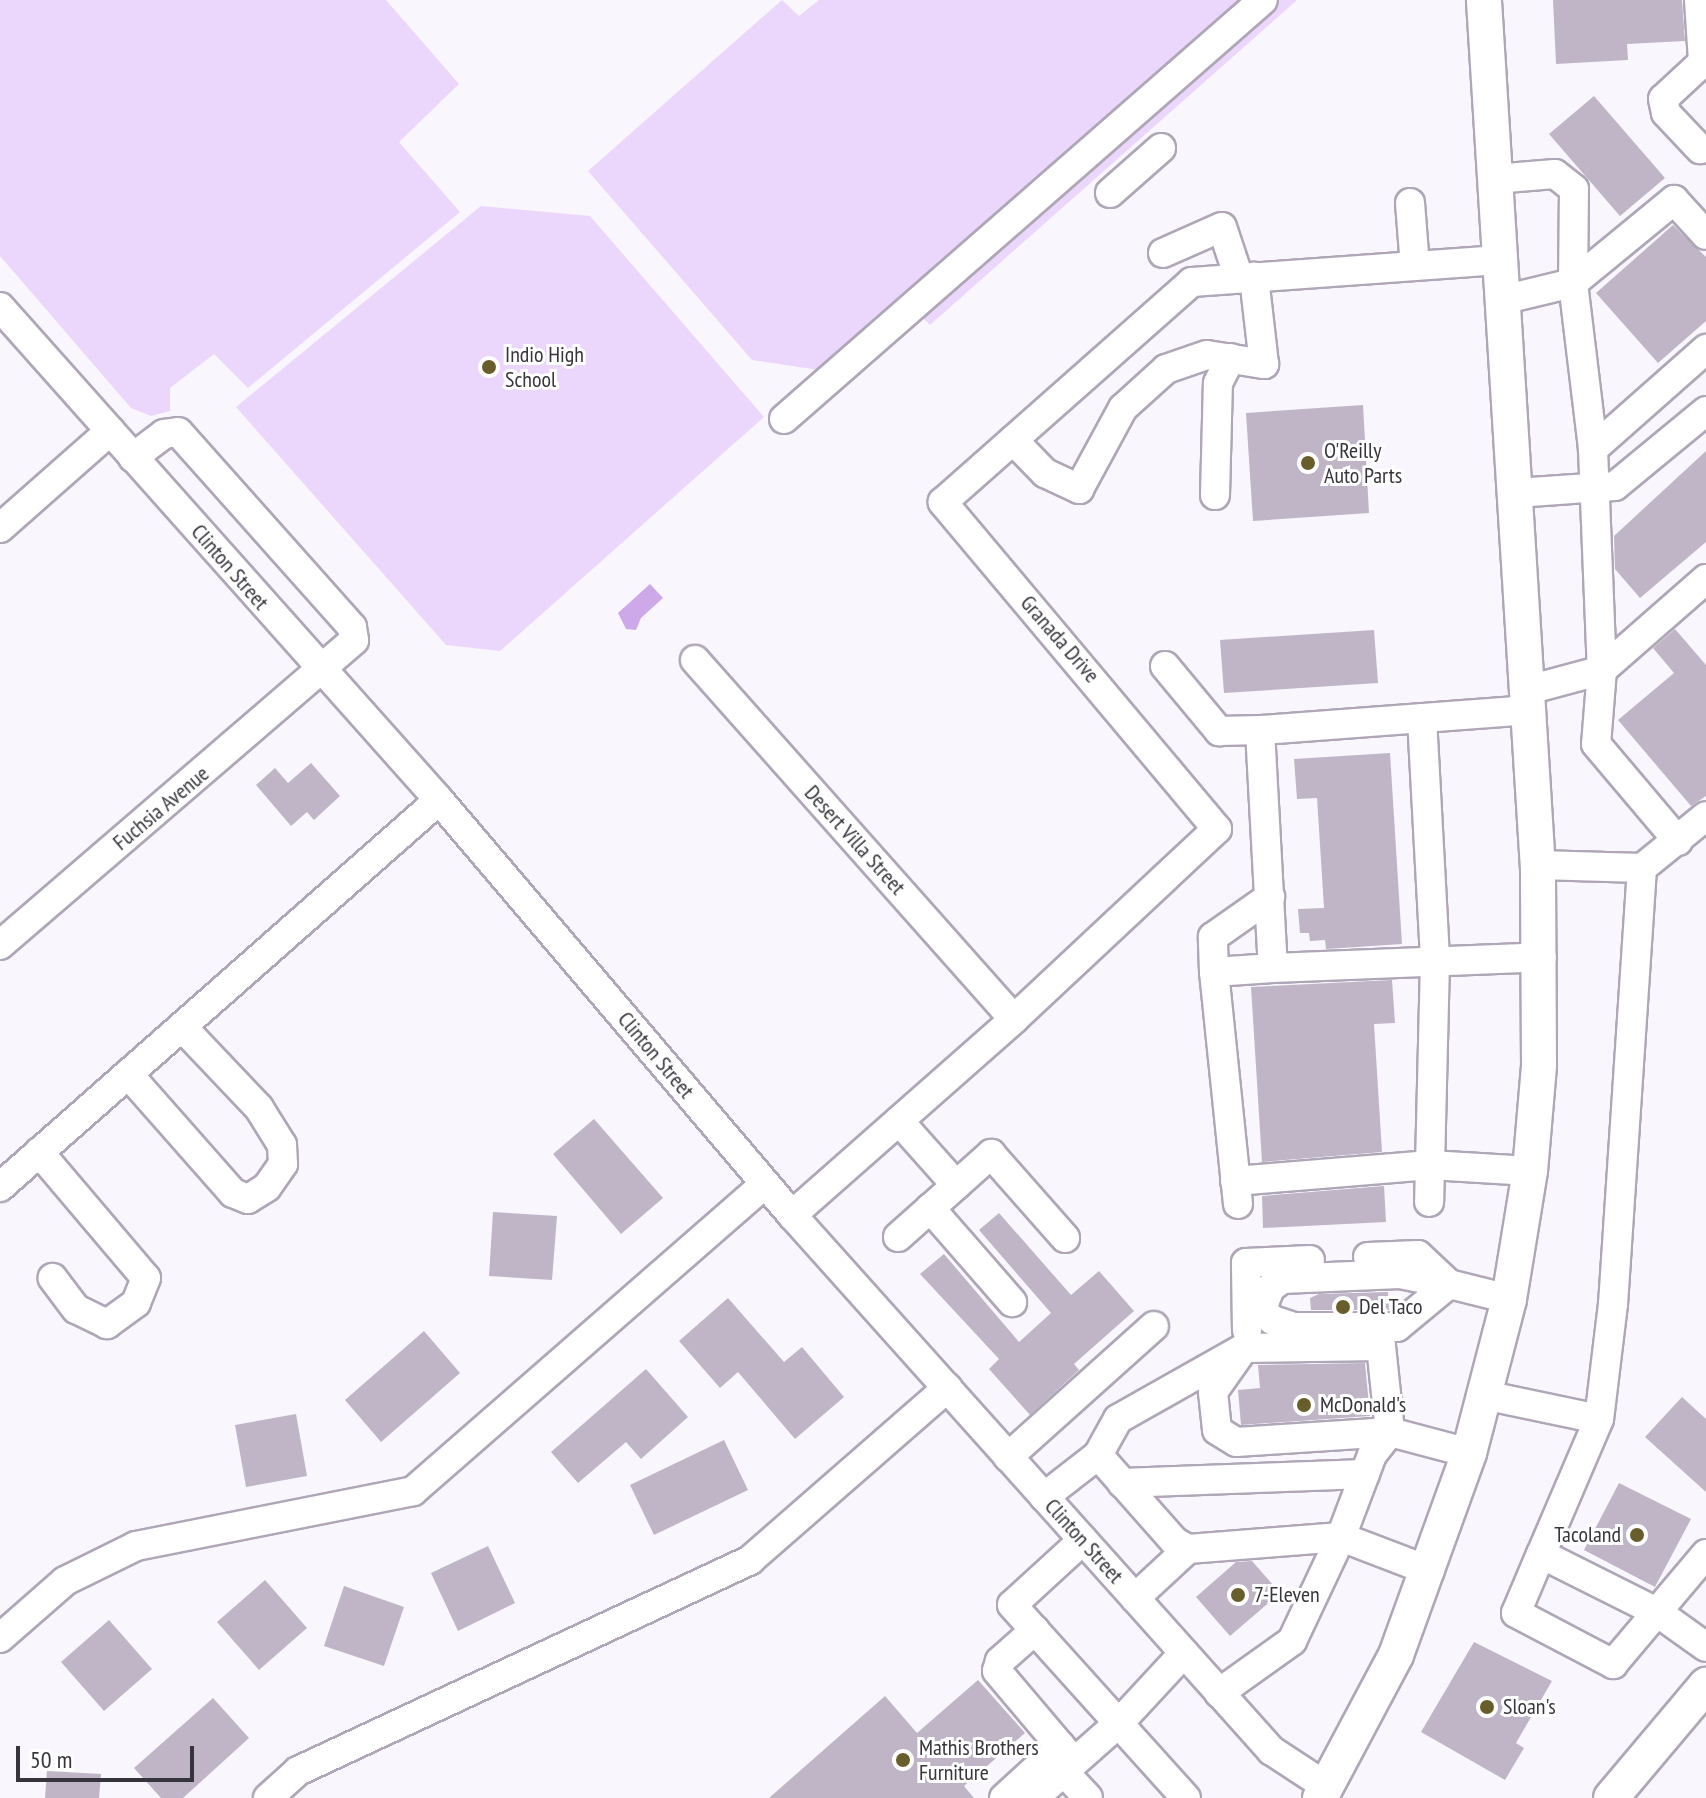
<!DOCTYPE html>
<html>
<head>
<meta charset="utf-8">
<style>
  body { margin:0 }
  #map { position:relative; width:1706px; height:1798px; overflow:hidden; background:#faf6fd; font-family:"PT Sans Narrow",sans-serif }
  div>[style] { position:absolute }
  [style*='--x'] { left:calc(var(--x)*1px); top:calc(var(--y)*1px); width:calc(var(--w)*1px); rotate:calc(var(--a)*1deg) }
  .green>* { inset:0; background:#ebd7fb }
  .water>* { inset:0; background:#cda9e9 }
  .building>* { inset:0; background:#bfb5c7 }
  .roads { filter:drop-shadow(2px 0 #afa6b7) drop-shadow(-2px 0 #afa6b7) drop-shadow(0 2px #afa6b7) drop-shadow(0 -2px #afa6b7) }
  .minor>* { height:28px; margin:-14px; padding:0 14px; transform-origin:14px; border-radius:14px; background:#fff }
  .major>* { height:34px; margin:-17px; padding:0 17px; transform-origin:17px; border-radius:17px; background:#fff }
  .dots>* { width:22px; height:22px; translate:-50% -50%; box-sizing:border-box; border:4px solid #fff; border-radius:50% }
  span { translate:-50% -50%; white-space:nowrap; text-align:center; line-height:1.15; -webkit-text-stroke:6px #fff; paint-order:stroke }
  .poi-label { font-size:22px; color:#38343c }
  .left { translate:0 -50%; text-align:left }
  .right { translate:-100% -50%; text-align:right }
  .street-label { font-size:22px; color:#38343c }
  .scale { position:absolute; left:16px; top:1746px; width:178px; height:36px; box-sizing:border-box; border:4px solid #38343c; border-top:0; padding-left:10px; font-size:24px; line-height:28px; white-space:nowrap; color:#38343c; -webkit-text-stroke:6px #fff; paint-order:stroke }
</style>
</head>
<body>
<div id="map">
  <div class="green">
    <i style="clip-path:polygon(0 0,386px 0,459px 84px,399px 142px,460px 212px,248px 388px,214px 354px,170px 388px,170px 411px,151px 416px,131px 408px,0 256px)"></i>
    <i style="clip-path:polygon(782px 0,799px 16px,819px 0,1297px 0,930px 325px,909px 304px,826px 371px,752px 360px,588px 171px)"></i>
    <i style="clip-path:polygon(481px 206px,590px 216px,764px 417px,500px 651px,446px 645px,236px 407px)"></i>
  </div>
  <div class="water">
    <i style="clip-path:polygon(650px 584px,663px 598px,641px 618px,636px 630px,626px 629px,618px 613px)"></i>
  </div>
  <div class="building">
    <i style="clip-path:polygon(1553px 0,1682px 0,1685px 41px,1627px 44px,1628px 60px,1556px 64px)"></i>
    <i style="clip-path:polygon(1594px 96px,1665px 178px,1620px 216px,1549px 134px)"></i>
    <i style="clip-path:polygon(1673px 225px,1706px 257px,1706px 321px,1658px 363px,1596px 293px)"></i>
    <i style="clip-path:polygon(1363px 405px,1369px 513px,1253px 521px,1246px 413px)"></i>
    <i style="clip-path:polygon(1706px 451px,1706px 542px,1640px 598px,1615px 569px,1614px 536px)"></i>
    <i style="clip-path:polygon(1675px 629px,1706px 665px,1706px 796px,1691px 806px,1618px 720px,1674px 673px,1653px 648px)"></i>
    <i style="clip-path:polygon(1374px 630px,1378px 683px,1224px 693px,1220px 640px)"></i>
    <i style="clip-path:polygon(1390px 753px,1402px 944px,1326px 949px,1325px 940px,1310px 941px,1309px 933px,1300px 933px,1298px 909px,1324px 908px,1317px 798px,1297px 799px,1294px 759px)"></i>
    <i style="clip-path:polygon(311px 763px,340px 796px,314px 820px,307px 812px,291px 826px,256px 785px,275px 768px,288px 783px)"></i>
    <i style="clip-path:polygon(1392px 980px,1395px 1023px,1374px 1024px,1382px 1152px,1262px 1162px,1251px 987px)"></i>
    <i style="clip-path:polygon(594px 1119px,663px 1198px,621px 1234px,553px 1154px)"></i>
    <i style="clip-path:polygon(1384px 1186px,1386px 1222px,1263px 1228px,1262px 1196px)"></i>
    <i style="clip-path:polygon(493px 1212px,557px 1216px,552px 1280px,489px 1276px)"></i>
    <i style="clip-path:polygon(999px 1213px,1071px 1295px,1099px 1271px,1134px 1311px,1074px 1364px,1079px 1370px,1030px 1415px,989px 1369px,999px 1359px,920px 1274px,944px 1254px,1019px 1342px,1051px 1313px,979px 1230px)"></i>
    <i style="clip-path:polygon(1388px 1292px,1389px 1310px,1311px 1310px,1310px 1298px,1319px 1294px)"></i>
    <i style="clip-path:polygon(728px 1298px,784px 1362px,802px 1347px,844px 1397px,795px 1439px,738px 1372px,720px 1388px,679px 1341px)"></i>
    <i style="clip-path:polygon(424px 1331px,460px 1373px,381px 1442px,345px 1400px)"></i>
    <i style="clip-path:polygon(1365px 1363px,1370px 1416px,1241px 1425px,1238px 1390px,1260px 1388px,1258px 1365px)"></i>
    <i style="clip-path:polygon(646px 1369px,688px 1417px,641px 1459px,626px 1442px,578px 1483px,551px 1452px)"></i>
    <i style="clip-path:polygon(1682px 1397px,1706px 1419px,1706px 1492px,1645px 1437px)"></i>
    <i style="clip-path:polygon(296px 1414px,307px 1476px,246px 1487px,235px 1425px)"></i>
    <i style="clip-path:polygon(724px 1440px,748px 1490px,654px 1535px,630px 1485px)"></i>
    <i style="clip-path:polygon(1619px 1483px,1691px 1519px,1655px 1587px,1584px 1550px)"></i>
    <i style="clip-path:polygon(488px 1546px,515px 1603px,458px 1631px,431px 1573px)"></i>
    <i style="clip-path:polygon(1252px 1561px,1280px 1593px,1230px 1636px,1196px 1597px,1236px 1562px)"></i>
    <i style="clip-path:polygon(265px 1580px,307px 1628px,259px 1670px,217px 1622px)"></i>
    <i style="clip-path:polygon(344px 1586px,404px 1607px,384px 1666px,324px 1646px)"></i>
    <i style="clip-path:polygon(109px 1620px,152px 1669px,104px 1711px,61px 1662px)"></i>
    <i style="clip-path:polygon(1474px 1642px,1552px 1681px,1516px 1743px,1524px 1748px,1505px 1780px,1421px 1732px)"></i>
    <i style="clip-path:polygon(978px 1680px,1025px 1733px,964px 1786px,974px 1798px,769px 1798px,885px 1696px,917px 1733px)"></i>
    <i style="clip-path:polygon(213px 1698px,249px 1738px,183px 1798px,161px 1798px,134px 1768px)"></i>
    <i style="clip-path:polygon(47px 1771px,101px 1774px,99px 1798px,45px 1798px)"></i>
  </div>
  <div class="roads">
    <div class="minor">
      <i style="--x:1699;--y:0;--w:62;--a:86.3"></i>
      <i style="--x:1703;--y:62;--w:54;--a:137.2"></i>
      <i style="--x:1663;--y:99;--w:14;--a:78"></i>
      <i style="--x:1666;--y:113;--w:50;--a:46.6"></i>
      <i style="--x:1494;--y:179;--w:61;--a:-4.7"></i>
      <i style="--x:1555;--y:174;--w:24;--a:38"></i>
      <i style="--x:1574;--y:189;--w:94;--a:90.6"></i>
      <i style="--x:1573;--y:283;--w:167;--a:83.1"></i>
      <i style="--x:1593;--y:449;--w:221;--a:87.7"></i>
      <i style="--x:1602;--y:670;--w:74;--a:94.6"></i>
      <i style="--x:1596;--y:744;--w:127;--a:49.8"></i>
      <i style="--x:1110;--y:193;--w:68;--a:-41.4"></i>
      <i style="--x:1410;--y:203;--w:63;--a:85.5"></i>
      <i style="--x:1163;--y:253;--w:64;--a:-23.8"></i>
      <i style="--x:1222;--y:227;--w:54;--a:71.6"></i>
      <i style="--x:1502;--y:300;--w:73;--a:-13.5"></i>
      <i style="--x:1573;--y:283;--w:131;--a:-39.4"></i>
      <i style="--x:1674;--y:200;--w:47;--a:47.6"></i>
      <i style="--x:0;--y:307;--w:660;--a:48.32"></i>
      <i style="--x:439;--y:800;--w:545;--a:49.62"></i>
      <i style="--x:792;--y:1215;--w:514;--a:48.15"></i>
      <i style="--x:1135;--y:1598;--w:205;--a:48.2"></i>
      <i style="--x:1272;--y:1751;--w:66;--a:33.2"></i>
      <i style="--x:784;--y:419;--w:636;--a:-41.18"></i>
      <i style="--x:1013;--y:440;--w:46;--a:45.9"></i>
      <i style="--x:1045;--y:473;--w:38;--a:25"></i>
      <i style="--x:1079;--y:489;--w:92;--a:-61.5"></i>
      <i style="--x:1123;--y:408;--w:58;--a:-42.2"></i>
      <i style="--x:1166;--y:369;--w:43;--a:-18.9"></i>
      <i style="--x:1207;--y:355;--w:58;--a:9"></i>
      <i style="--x:1264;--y:364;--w:88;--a:-96.6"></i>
      <i style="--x:1593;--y:449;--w:151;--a:-41.5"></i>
      <i style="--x:1516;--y:493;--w:99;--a:-4"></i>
      <i style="--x:1615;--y:486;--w:118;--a:-39.5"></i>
      <i style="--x:1215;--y:495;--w:112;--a:-88.5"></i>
      <i style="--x:1218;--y:383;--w:28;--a:-63"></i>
      <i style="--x:0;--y:528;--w:147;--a:-41.4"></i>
      <i style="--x:695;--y:660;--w:480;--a:48.4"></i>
      <i style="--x:1165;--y:666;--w:85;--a:50.3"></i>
      <i style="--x:1219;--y:731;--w:41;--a:-1.4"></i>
      <i style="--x:1528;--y:690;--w:77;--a:-15.1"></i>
      <i style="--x:1602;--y:670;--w:138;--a:-41.2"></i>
      <i style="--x:1529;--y:710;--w:270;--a:175.7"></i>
      <i style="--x:1260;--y:730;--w:238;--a:86.9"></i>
      <i style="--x:1273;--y:968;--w:269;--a:-2.3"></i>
      <i style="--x:1422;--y:718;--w:243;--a:86.9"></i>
      <i style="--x:1435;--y:961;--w:241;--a:91.4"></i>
      <i style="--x:1538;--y:865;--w:104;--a:1.7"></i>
      <i style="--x:1642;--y:868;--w:82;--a:-39.1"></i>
      <i style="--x:1642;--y:868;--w:437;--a:93.8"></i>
      <i style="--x:1613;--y:1304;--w:116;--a:96.9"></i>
      <i style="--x:1599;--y:1419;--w:147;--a:113.2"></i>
      <i style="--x:1541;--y:1554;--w:130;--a:26.6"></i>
      <i style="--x:1657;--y:1612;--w:60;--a:35.5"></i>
      <i style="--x:0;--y:945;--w:467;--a:-40.7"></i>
      <i style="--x:354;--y:640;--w:13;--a:-99"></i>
      <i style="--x:352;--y:627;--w:261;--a:-131.7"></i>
      <i style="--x:178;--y:432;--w:14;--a:172"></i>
      <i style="--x:164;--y:434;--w:39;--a:143"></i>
      <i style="--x:1214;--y:972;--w:35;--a:-92"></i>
      <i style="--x:1213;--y:937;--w:70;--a:-35.1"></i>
      <i style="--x:128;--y:1074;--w:159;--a:48.6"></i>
      <i style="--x:233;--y:1193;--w:16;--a:22"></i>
      <i style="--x:248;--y:1199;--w:22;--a:-32"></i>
      <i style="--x:267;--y:1187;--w:28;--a:-55"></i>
      <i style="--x:283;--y:1164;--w:19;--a:-93"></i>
      <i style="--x:282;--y:1145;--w:44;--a:-121.9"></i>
      <i style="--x:259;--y:1108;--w:112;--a:-133.5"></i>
      <i style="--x:899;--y:1121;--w:86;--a:48.3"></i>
      <i style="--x:39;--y:1152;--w:165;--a:49.7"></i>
      <i style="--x:146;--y:1278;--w:27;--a:112"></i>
      <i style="--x:136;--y:1303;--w:36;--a:144"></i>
      <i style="--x:107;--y:1324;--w:34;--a:-154"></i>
      <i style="--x:76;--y:1309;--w:39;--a:-127"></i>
      <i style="--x:1235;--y:1181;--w:196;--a:-4.7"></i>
      <i style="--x:1430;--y:1165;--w:100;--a:3.4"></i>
      <i style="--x:0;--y:1187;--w:585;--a:-41.4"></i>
      <i style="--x:1238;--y:1204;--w:233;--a:-95.9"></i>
      <i style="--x:1214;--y:972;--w:59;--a:-3.9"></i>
      <i style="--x:930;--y:1208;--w:125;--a:48.9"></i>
      <i style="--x:792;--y:1215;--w:296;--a:-41.4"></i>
      <i style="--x:1014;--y:1019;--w:278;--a:-43.1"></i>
      <i style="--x:1217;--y:829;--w:427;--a:-130"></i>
      <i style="--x:943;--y:502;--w:332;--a:-41.5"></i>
      <i style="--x:1192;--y:282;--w:308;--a:-4.1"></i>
      <i style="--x:898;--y:1237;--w:125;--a:-41.7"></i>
      <i style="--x:991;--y:1154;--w:112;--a:48.6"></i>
      <i style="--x:1368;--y:1257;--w:50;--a:-2.3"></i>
      <i style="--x:1418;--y:1255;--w:42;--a:43.1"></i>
      <i style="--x:1449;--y:1284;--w:62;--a:14"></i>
      <i style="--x:1400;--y:1274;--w:50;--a:11.5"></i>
      <i style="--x:1449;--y:1284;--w:67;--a:140.4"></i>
      <i style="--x:1397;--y:1327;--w:103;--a:180"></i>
      <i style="--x:1294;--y:1327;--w:23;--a:-162"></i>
      <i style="--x:1272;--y:1320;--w:15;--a:-132"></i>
      <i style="--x:1262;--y:1309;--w:22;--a:-69"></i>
      <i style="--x:1270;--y:1288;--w:15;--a:-37"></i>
      <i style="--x:1282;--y:1279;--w:118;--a:-2.4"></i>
      <i style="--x:1247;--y:1330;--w:67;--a:-90.9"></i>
      <i style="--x:1246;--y:1263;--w:64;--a:-2.7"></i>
      <i style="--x:1484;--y:1395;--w:117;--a:11.8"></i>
      <i style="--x:1098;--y:1455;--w:115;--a:48.5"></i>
      <i style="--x:1174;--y:1541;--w:16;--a:30"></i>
      <i style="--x:1188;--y:1549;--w:153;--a:-4.5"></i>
      <i style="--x:1341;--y:1537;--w:88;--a:-69.3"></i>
      <i style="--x:1372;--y:1455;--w:29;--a:-52"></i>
      <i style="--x:1390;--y:1432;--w:82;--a:14.9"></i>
      <i style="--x:1008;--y:1457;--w:196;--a:-41.9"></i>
      <i style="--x:1122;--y:1483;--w:243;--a:-2.1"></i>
      <i style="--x:1044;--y:1497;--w:68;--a:-37.9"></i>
      <i style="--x:1098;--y:1455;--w:41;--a:-60.9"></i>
      <i style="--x:1118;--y:1419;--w:145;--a:-29.4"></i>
      <i style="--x:1244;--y:1348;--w:137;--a:-0.8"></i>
      <i style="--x:1381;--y:1346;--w:86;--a:84"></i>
      <i style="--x:1390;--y:1432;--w:154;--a:176.3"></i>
      <i style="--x:1236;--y:1442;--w:22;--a:-148"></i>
      <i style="--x:1217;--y:1430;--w:38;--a:-96"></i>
      <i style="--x:1213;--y:1392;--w:54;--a:-54.8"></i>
      <i style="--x:1083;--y:1540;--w:96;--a:137.5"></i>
      <i style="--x:1012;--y:1605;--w:260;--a:48"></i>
      <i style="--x:1541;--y:1554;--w:64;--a:113"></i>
      <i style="--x:1516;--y:1613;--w:110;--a:27.7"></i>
      <i style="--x:1613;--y:1664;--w:144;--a:-49.8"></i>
      <i style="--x:1135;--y:1598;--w:72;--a:-42.8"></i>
      <i style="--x:1035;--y:1630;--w:47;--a:138.5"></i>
      <i style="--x:1000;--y:1661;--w:10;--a:107"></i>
      <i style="--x:997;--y:1671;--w:119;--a:49.8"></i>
      <i style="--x:0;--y:1638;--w:86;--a:-41.2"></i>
      <i style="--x:65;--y:1581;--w:79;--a:-26.2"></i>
      <i style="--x:136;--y:1546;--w:282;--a:-11.2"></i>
      <i style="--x:413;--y:1491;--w:467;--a:-41.1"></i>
      <i style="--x:1219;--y:1693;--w:90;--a:-35.5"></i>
      <i style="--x:1292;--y:1641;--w:115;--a:-64.8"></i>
      <i style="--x:1341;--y:1537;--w:95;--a:20.9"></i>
      <i style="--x:1064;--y:1772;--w:35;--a:47"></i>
      <i style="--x:268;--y:1798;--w:40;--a:-42"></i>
      <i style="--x:298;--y:1771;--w:499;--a:-25"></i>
      <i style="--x:750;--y:1560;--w:262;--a:-41.1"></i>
      <i style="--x:1004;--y:1798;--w:77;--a:-42.4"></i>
      <i style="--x:1034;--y:1798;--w:115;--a:-41.5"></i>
      <i style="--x:1120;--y:1722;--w:94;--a:-47.2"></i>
    </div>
    <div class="major">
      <i style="--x:1320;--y:1798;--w:162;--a:-62"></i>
      <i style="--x:1396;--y:1655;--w:215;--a:-70.1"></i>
      <i style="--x:1469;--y:1453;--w:159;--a:-75.4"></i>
      <i style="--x:1509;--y:1299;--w:130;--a:-80.7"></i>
      <i style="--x:1530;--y:1171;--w:106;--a:-85.1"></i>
      <i style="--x:1539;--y:1065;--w:196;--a:-90.3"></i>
      <i style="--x:1538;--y:869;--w:871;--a:-93.56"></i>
      <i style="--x:1611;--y:1798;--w:148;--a:-49.9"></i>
    </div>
  </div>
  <div class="dots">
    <i style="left:489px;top:367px;background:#675e2b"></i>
    <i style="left:1308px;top:463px;background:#675e2b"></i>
    <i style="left:1343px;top:1307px;background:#675e2b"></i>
    <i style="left:1304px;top:1405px;background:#675e2b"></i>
    <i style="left:1637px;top:1535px;background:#675e2b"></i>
    <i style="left:1238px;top:1595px;background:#675e2b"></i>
    <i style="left:1487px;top:1707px;background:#675e2b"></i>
    <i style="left:903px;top:1760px;background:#675e2b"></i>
  </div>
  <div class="poi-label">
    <span class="left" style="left:505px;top:367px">Indio High<br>School</span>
    <span class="left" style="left:1324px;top:463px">O'Reilly<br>Auto Parts</span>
    <span class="left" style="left:1359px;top:1307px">Del Taco</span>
    <span class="left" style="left:1320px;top:1405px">McDonald's</span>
    <span class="right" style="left:1621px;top:1535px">Tacoland</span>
    <span class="left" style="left:1254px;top:1595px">7-Eleven</span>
    <span class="left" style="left:1503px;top:1707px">Sloan's</span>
    <span class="left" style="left:919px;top:1760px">Mathis Brothers<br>Furniture</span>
  </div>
  <div class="street-label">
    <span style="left:230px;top:567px;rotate:49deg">Clinton Street</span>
    <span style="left:1060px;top:639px;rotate:49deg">Granada Drive</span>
    <span style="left:161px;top:808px;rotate:-40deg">Fuchsia Avenue</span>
    <span style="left:855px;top:840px;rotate:48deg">Desert Villa Street</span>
    <span style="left:656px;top:1055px;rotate:50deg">Clinton Street</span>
    <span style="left:1084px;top:1541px;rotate:48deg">Clinton Street</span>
  </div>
  <div class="scale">50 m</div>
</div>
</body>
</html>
